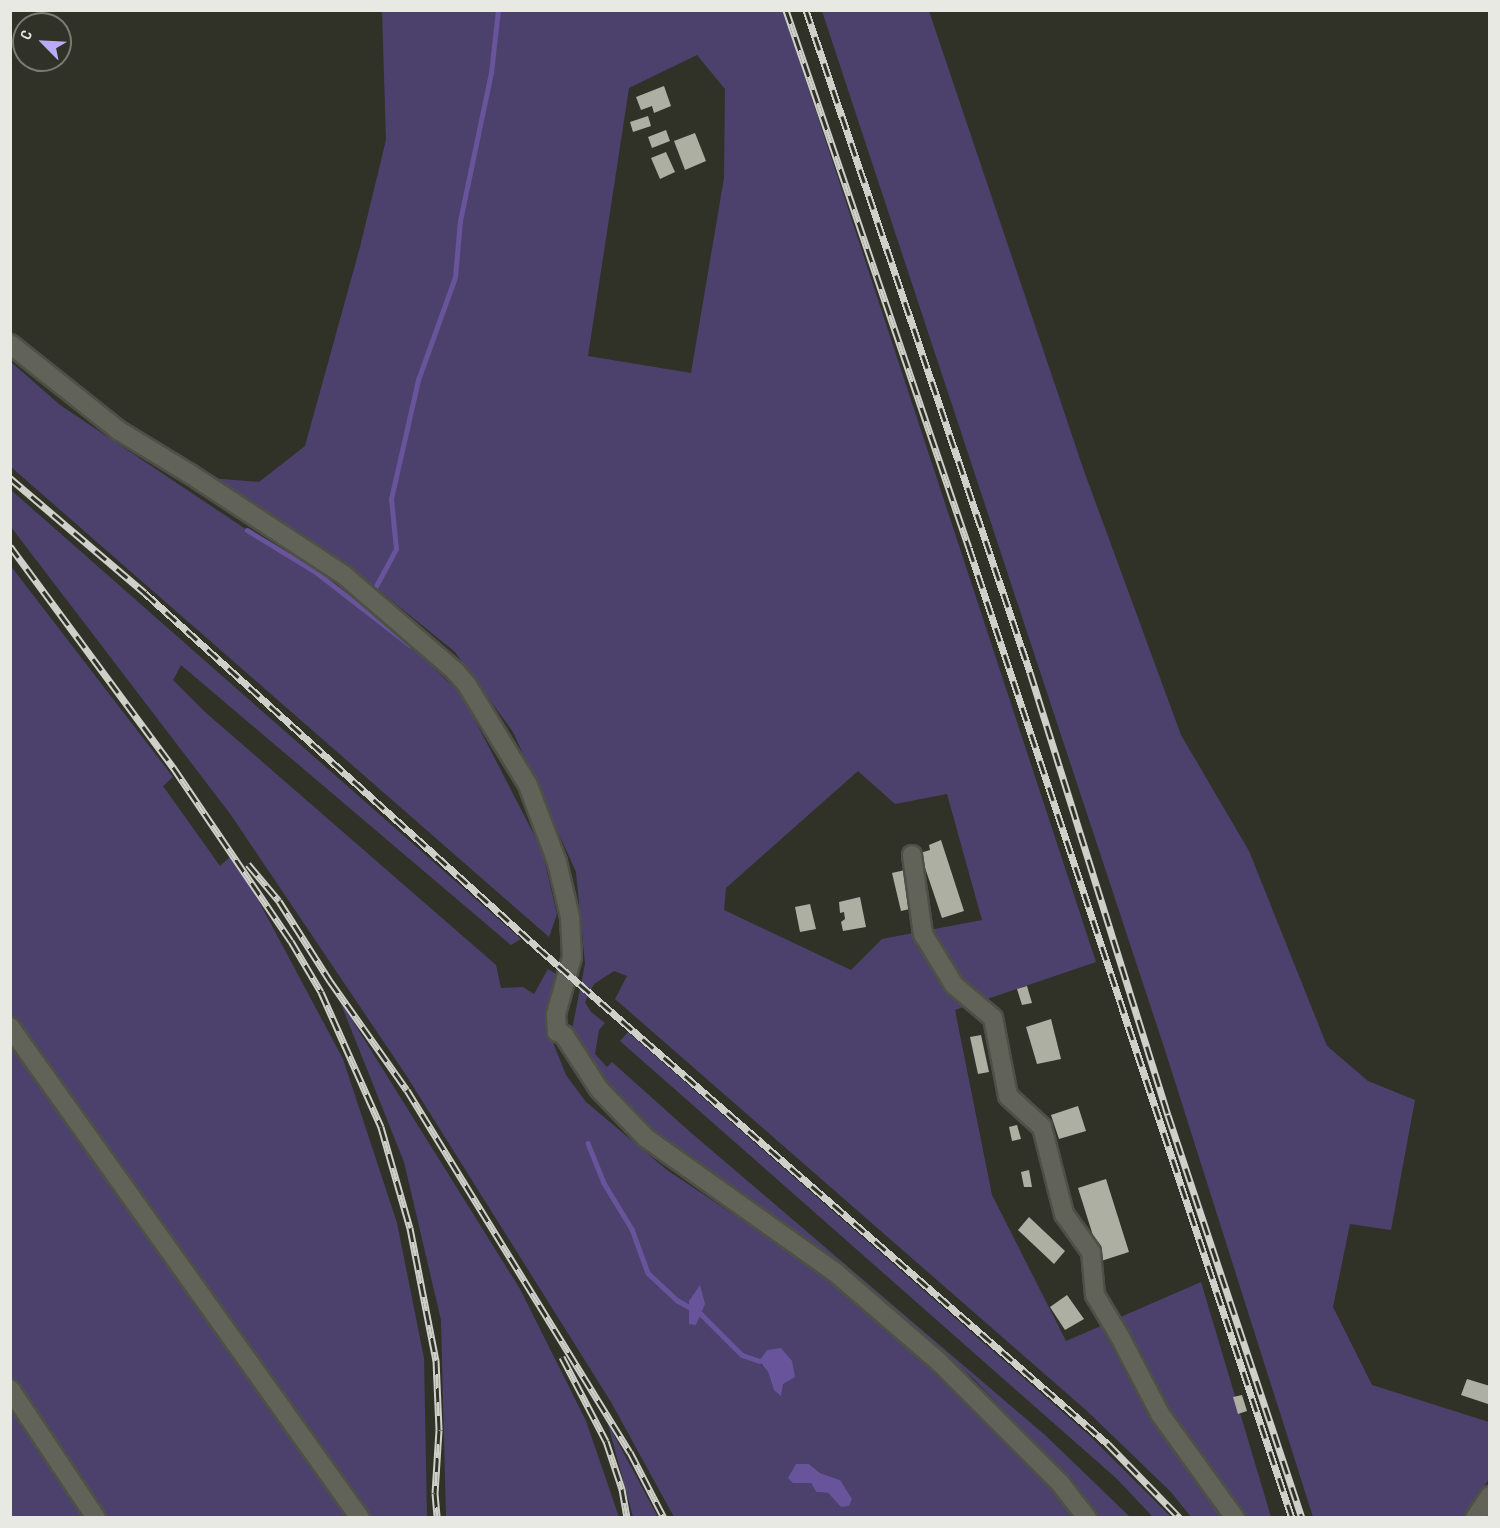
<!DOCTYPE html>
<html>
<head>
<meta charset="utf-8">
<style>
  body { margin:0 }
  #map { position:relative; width:1500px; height:1528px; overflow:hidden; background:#303228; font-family:"Sofia Sans Condensed",sans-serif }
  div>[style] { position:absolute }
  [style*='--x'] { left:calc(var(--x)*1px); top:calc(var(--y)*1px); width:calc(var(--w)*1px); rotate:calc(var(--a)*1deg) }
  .green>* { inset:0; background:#4c416d }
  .water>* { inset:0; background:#67549b }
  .stream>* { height:4.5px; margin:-2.25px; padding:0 2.25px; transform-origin:2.25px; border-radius:2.25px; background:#67549b }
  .building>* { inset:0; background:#acafa2 }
  .roads { filter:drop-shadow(2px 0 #4e5047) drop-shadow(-2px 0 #4e5047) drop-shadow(0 2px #4e5047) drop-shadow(0 -2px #4e5047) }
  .minor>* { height:18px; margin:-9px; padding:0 9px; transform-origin:9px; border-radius:9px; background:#616358 }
  .rail>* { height:7px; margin-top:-3.5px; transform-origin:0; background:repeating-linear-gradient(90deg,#303228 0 14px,#ced0c9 0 28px); box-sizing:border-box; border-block:2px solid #ced0c9 }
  span { translate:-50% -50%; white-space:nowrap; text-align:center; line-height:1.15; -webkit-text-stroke:6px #303228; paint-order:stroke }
  .frame { position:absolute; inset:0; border:12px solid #e7e9e2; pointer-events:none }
  .north { position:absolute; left:12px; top:12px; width:60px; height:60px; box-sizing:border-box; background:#303228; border:2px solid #797b72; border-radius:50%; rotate:294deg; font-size:16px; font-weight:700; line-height:24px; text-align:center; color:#e7e9e2 }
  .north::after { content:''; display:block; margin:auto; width:21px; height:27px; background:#bbaaf6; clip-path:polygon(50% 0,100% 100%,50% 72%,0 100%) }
</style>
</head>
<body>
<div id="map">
  <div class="green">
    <i style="clip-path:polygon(evenodd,382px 11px,783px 11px,1096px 962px,955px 1010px,992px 1195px,1066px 1341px,1101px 1326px,1147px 1413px,1221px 1517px,1191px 1517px,1171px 1492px,1087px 1411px,615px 999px,627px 976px,614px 971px,594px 984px,585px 1002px,591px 1012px,605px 1023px,599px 1030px,595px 1054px,607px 1067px,612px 1062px,689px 1131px,1046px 1436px,1130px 1517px,1099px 1517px,1085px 1497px,974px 1379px,834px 1260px,667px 1144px,603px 1083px,572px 1030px,585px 964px,576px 872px,513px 732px,455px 652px,348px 565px,209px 478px,259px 482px,305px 446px,360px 247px,386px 140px,382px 11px,697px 55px,725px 89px,724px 178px,691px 373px,588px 356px,629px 88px,697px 55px,382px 11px,858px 771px,895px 804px,947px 794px,982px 920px,882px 939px,851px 970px,724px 910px,726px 888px,858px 771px)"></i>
    <i style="clip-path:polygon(822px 11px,929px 11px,1084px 471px,1181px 735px,1249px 851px,1327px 1046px,1368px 1081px,1415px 1100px,1391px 1230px,1350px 1224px,1333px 1307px,1372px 1385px,1489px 1422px,1489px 1479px,1463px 1517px,1313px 1517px,1164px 1047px)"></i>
    <i style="clip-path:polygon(11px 362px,60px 405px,247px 530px,316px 572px,410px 645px,462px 695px,542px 850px,557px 914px,549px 937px,11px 467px)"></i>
    <i style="clip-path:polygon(evenodd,11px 490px,521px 939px,511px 945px,181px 665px,173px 680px,205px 712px,496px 965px,501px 988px,523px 987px,534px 994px,548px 969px,559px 976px,546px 1018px,550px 1035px,566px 1075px,586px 1102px,667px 1170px,841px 1286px,925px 1360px,1063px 1496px,1078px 1517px,674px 1517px,611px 1402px,406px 1075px,231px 815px,11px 527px,11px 490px,767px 1350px,774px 1390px,768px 1372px,759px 1362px,767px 1350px,11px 490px,809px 1464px,820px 1473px,840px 1480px,841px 1507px,828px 1493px,816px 1492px,811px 1483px,809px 1464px)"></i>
    <i style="clip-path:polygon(10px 565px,173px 777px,163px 786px,220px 866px,231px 856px,248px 881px,343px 1059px,397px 1223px,424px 1358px,427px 1517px,11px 1517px)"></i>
    <i style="clip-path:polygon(339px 999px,520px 1289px,586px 1421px,619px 1517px,446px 1517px,441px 1320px,404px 1162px)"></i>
    <i style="clip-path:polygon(628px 1032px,1090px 1436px,1171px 1517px,1153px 1517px,1116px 1478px,620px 1041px)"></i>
    <i style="clip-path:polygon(1201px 1282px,1271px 1517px,1243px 1517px,1171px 1412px,1116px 1319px)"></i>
    <i style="clip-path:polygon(608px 1424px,658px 1517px,633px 1517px)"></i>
  </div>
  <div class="water">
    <i style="clip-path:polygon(700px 1285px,705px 1304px,696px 1325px,689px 1324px,689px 1301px)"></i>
    <i style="clip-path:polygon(781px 1348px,792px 1361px,795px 1377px,783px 1384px,781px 1396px,774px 1390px,768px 1372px,759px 1361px,767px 1350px)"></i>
    <i style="clip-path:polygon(796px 1464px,809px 1464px,820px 1473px,840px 1480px,852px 1499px,849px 1506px,841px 1507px,828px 1493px,816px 1492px,811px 1483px,793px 1483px,788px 1478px)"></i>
  </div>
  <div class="stream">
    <i style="--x:247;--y:530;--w:81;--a:31.3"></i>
    <i style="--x:316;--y:572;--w:119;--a:37.8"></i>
    <i style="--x:375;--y:588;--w:44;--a:-61.7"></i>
    <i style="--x:396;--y:549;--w:50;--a:-95.7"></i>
    <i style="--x:391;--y:499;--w:122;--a:-77.2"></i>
    <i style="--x:418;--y:380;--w:109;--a:-70.2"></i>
    <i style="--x:455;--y:277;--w:56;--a:-84.9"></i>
    <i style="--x:460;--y:221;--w:151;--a:-78.2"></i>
    <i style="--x:491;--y:73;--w:63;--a:-83.7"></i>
    <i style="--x:588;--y:1143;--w:43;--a:68.2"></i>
    <i style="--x:604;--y:1183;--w:54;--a:58.7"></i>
    <i style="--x:632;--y:1229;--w:47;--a:70"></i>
    <i style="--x:648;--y:1273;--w:40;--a:43"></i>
    <i style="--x:677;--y:1300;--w:28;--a:30"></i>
    <i style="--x:701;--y:1314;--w:58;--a:45"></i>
    <i style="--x:742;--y:1355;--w:18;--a:19"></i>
  </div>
  <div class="building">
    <i style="clip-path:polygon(664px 86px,671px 106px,654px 113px,652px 106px,641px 110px,636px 97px)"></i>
    <i style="clip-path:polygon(648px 116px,651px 126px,633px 132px,630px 122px)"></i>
    <i style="clip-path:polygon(666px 130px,670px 141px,652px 148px,648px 137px)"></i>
    <i style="clip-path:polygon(695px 133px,706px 161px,685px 170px,674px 141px)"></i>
    <i style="clip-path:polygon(666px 152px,675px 172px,660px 179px,651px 158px)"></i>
    <i style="clip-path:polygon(941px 840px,964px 911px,942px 918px,920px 853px,930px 850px,929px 845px)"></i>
    <i style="clip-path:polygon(905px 870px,914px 908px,901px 911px,892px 873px)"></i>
    <i style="clip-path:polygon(860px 897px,866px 927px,843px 931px,841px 922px,845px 919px,844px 912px,840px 913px,839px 902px)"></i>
    <i style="clip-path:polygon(810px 904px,816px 929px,800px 932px,795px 907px)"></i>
    <i style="clip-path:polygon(1027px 986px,1032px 1003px,1022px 1005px,1017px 989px)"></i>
    <i style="clip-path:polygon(1051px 1019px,1061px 1059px,1037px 1064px,1026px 1027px)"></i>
    <i style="clip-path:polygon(981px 1035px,989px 1072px,978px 1074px,970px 1037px)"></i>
    <i style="clip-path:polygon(1078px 1106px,1086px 1131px,1059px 1139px,1051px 1115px)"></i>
    <i style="clip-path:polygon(1017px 1125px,1021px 1139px,1012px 1141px,1009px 1127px)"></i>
    <i style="clip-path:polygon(1029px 1170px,1032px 1187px,1024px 1187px,1021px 1172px)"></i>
    <i style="clip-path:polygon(1106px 1179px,1129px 1252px,1101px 1261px,1078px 1188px)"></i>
    <i style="clip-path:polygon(1029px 1217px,1065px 1251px,1054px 1264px,1018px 1230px)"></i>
    <i style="clip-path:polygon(1067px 1295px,1084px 1319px,1065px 1330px,1050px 1307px)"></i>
    <i style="clip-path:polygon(1467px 1379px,1490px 1386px,1488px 1404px,1461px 1395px)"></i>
    <i style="clip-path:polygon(1242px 1395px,1247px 1411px,1238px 1414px,1233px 1397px)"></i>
  </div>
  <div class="roads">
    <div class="minor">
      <i style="--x:10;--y:344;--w:138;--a:38.5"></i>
      <i style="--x:118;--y:430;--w:84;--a:31.4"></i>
      <i style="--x:190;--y:474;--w:186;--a:33.3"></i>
      <i style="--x:345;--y:576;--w:145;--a:40.8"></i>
      <i style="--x:455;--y:671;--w:18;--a:49"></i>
      <i style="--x:467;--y:685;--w:117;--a:58.6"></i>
      <i style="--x:528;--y:785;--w:82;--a:69.4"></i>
      <i style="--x:557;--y:862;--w:57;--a:76.7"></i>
      <i style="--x:570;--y:917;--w:40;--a:87.1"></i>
      <i style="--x:572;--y:957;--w:59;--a:105.7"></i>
      <i style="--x:556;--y:1014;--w:18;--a:87"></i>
      <i style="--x:557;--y:1032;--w:8;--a:23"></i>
      <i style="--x:564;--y:1035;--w:64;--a:57.1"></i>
      <i style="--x:599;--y:1089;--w:68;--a:46.2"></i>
      <i style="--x:646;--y:1138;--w:233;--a:35.4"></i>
      <i style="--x:836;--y:1273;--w:136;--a:40.8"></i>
      <i style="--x:939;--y:1362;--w:171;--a:45"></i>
      <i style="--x:1060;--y:1483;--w:44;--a:52.4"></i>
      <i style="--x:912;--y:855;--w:80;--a:82.1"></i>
      <i style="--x:923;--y:934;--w:60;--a:58.7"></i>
      <i style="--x:954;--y:985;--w:51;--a:40.2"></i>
      <i style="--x:993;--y:1018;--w:79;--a:79.1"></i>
      <i style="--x:1008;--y:1096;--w:46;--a:42.4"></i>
      <i style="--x:1042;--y:1127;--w:90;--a:75.8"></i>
      <i style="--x:1064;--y:1214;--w:47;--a:54.6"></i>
      <i style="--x:1091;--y:1252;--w:43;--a:84.7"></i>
      <i style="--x:1095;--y:1295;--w:49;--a:59.2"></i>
      <i style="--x:1120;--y:1337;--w:87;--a:62.5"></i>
      <i style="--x:1160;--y:1414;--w:128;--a:54.2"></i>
      <i style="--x:10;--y:1027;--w:603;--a:54.52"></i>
      <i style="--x:10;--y:1389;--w:155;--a:56.3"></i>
      <i style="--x:1475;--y:1518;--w:27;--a:-56"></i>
    </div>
  </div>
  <div class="rail">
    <i style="--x:786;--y:10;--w:568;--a:71.21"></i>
    <i style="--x:969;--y:548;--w:1022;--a:71.58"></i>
    <i style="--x:806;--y:10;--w:699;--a:71.31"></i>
    <i style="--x:1030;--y:672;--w:464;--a:72.7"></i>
    <i style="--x:1168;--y:1115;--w:425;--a:71.6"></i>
    <i style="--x:10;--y:478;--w:177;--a:40.4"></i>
    <i style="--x:145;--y:593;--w:528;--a:42.08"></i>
    <i style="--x:537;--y:947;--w:757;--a:41.04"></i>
    <i style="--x:1108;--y:1444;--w:103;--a:45.8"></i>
    <i style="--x:10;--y:546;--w:275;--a:53.6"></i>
    <i style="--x:173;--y:767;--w:210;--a:55.9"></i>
    <i style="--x:291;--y:941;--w:59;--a:59.5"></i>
    <i style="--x:321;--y:992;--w:148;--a:66"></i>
    <i style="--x:381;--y:1127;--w:105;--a:74"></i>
    <i style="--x:410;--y:1228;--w:135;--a:78.9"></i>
    <i style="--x:436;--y:1360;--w:70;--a:87.5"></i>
    <i style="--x:439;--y:1430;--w:63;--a:93.6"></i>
    <i style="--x:435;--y:1493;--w:25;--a:85"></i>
    <i style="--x:248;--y:864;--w:48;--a:50"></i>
    <i style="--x:279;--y:901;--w:95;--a:57.5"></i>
    <i style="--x:330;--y:981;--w:133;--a:54.8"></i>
    <i style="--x:407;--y:1090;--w:425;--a:58.4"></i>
    <i style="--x:630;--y:1452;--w:74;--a:62.7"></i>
    <i style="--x:562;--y:1357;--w:95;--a:62.4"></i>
    <i style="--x:606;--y:1441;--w:51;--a:71.6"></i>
    <i style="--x:622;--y:1489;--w:29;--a:80"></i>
  </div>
  <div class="frame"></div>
  <div class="north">С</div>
</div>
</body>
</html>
